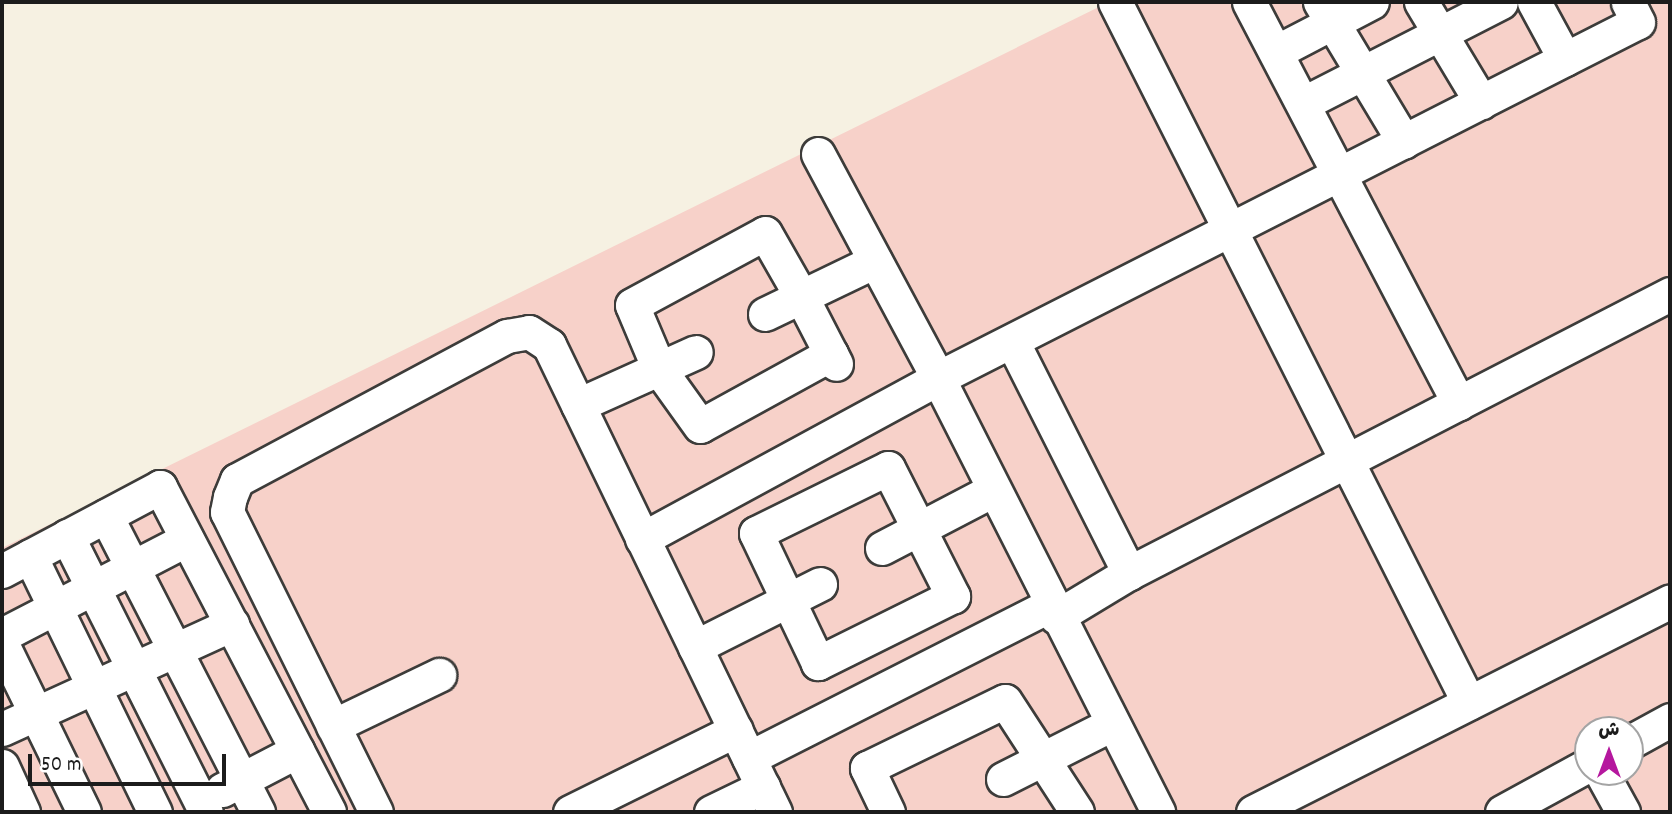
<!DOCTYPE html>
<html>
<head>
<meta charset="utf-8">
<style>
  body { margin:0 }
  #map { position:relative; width:1672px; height:814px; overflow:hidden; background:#f6f1e2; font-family:Dekko,"Playpen Sans Arabic",sans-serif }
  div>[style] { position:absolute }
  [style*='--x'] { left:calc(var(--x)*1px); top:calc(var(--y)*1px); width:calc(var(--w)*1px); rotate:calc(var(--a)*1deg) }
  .built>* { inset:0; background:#f7d1c9 }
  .roads { filter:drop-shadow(2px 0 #3d3c3a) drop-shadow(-2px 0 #3d3c3a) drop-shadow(0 2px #3d3c3a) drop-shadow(0 -2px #3d3c3a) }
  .minor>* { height:33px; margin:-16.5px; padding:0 16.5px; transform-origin:16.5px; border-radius:16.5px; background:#fff }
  span { translate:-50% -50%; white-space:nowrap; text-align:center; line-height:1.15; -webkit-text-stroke:5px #fff; paint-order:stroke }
  .frame { position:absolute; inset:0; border:4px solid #1c1c1c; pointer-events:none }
  .north { position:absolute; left:1574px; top:716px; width:70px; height:70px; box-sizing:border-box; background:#fff; border:2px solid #a4a4a4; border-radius:50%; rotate:0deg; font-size:19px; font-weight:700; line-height:28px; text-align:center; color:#1c1c1c }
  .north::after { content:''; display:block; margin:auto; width:24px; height:32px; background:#b5179e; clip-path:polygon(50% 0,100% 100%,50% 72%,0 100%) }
  .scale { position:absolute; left:28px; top:754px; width:198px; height:32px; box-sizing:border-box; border:4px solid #1c1c1c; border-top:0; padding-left:9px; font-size:21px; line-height:24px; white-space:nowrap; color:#1c1c1c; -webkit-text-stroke:5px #fff; paint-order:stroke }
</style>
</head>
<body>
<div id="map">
  <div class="built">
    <i style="clip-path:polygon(evenodd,1109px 2px,1670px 2px,1670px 812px,2px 812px,2px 548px,1109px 2px,1588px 730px,1630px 730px,1630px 772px,1588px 772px,1588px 730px)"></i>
  </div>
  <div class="roads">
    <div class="minor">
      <i style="--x:1115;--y:2;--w:785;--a:63.21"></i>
      <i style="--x:1249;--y:2;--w:453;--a:62.4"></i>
      <i style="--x:1320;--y:2;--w:163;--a:59"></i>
      <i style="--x:1421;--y:2;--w:117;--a:59"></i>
      <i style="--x:1534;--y:2;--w:65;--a:61.5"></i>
      <i style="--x:1276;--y:52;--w:108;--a:-27.5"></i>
      <i style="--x:1304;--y:103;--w:221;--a:-27.1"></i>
      <i style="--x:818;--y:154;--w:254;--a:61.8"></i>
      <i style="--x:938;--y:378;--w:487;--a:63.1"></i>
      <i style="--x:765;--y:314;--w:122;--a:-25.7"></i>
      <i style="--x:1013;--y:343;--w:258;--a:63.2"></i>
      <i style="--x:831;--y:354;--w:149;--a:151.2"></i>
      <i style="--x:700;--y:426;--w:70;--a:-125.7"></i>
      <i style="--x:659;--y:369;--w:69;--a:-112.9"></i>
      <i style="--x:632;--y:305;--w:151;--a:-28.4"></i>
      <i style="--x:765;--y:233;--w:73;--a:60.3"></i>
      <i style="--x:801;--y:296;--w:65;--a:62.7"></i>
      <i style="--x:831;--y:354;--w:11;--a:63"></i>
      <i style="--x:578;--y:405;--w:129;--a:-24.2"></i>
      <i style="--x:888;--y:468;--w:144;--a:63.1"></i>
      <i style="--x:953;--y:596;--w:151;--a:153.6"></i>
      <i style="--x:818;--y:663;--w:144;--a:-115.5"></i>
      <i style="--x:756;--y:533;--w:147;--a:-26.2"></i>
      <i style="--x:106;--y:516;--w:333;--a:62.8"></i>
      <i style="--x:67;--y:536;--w:309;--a:63.3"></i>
      <i style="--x:642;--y:539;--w:337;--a:-28.5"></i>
      <i style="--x:938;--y:378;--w:785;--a:-26.96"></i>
      <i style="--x:1638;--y:22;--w:22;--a:-117"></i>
      <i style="--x:882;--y:548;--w:125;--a:-27.6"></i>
      <i style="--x:30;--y:556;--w:285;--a:64"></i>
      <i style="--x:2;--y:571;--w:179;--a:-28"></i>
      <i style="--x:160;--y:487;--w:366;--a:62.5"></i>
      <i style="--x:1056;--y:617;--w:85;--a:-31.1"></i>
      <i style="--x:1129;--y:573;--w:609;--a:-27.28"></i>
      <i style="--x:2;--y:635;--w:208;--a:-27.4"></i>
      <i style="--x:2;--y:644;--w:187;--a:64"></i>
      <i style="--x:695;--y:647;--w:140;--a:-26.7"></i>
      <i style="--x:333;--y:726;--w:118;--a:-25.7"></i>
      <i style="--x:2;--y:729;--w:253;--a:-24.5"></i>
      <i style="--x:1630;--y:742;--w:46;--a:-28.8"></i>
      <i style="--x:749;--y:758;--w:338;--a:-26.9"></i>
      <i style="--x:2;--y:766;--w:51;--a:65.5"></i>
      <i style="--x:1601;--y:772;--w:46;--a:61.2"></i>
      <i style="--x:1003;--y:779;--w:122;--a:-26.8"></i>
      <i style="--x:222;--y:790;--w:85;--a:-27.5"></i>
      <i style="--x:376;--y:812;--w:335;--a:-116.4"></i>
      <i style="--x:227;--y:512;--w:15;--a:-79"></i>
      <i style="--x:230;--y:497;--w:18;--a:-68"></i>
      <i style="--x:237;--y:480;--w:306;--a:-28.1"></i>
      <i style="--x:507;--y:336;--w:22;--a:-10"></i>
      <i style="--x:529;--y:332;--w:24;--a:33"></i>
      <i style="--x:549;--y:345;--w:519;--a:64.18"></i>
      <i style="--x:570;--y:812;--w:185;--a:-26.3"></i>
      <i style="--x:711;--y:812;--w:58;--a:-25.7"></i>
      <i style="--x:888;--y:812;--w:49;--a:-115.5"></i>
      <i style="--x:867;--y:768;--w:153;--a:-25.9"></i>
      <i style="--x:1005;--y:701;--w:132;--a:57"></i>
      <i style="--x:1253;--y:812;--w:467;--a:-26.8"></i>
      <i style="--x:1502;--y:812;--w:98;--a:-28.7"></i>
    </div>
  </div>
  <div class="frame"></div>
  <div class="north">ش</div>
  <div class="scale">50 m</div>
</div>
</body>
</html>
